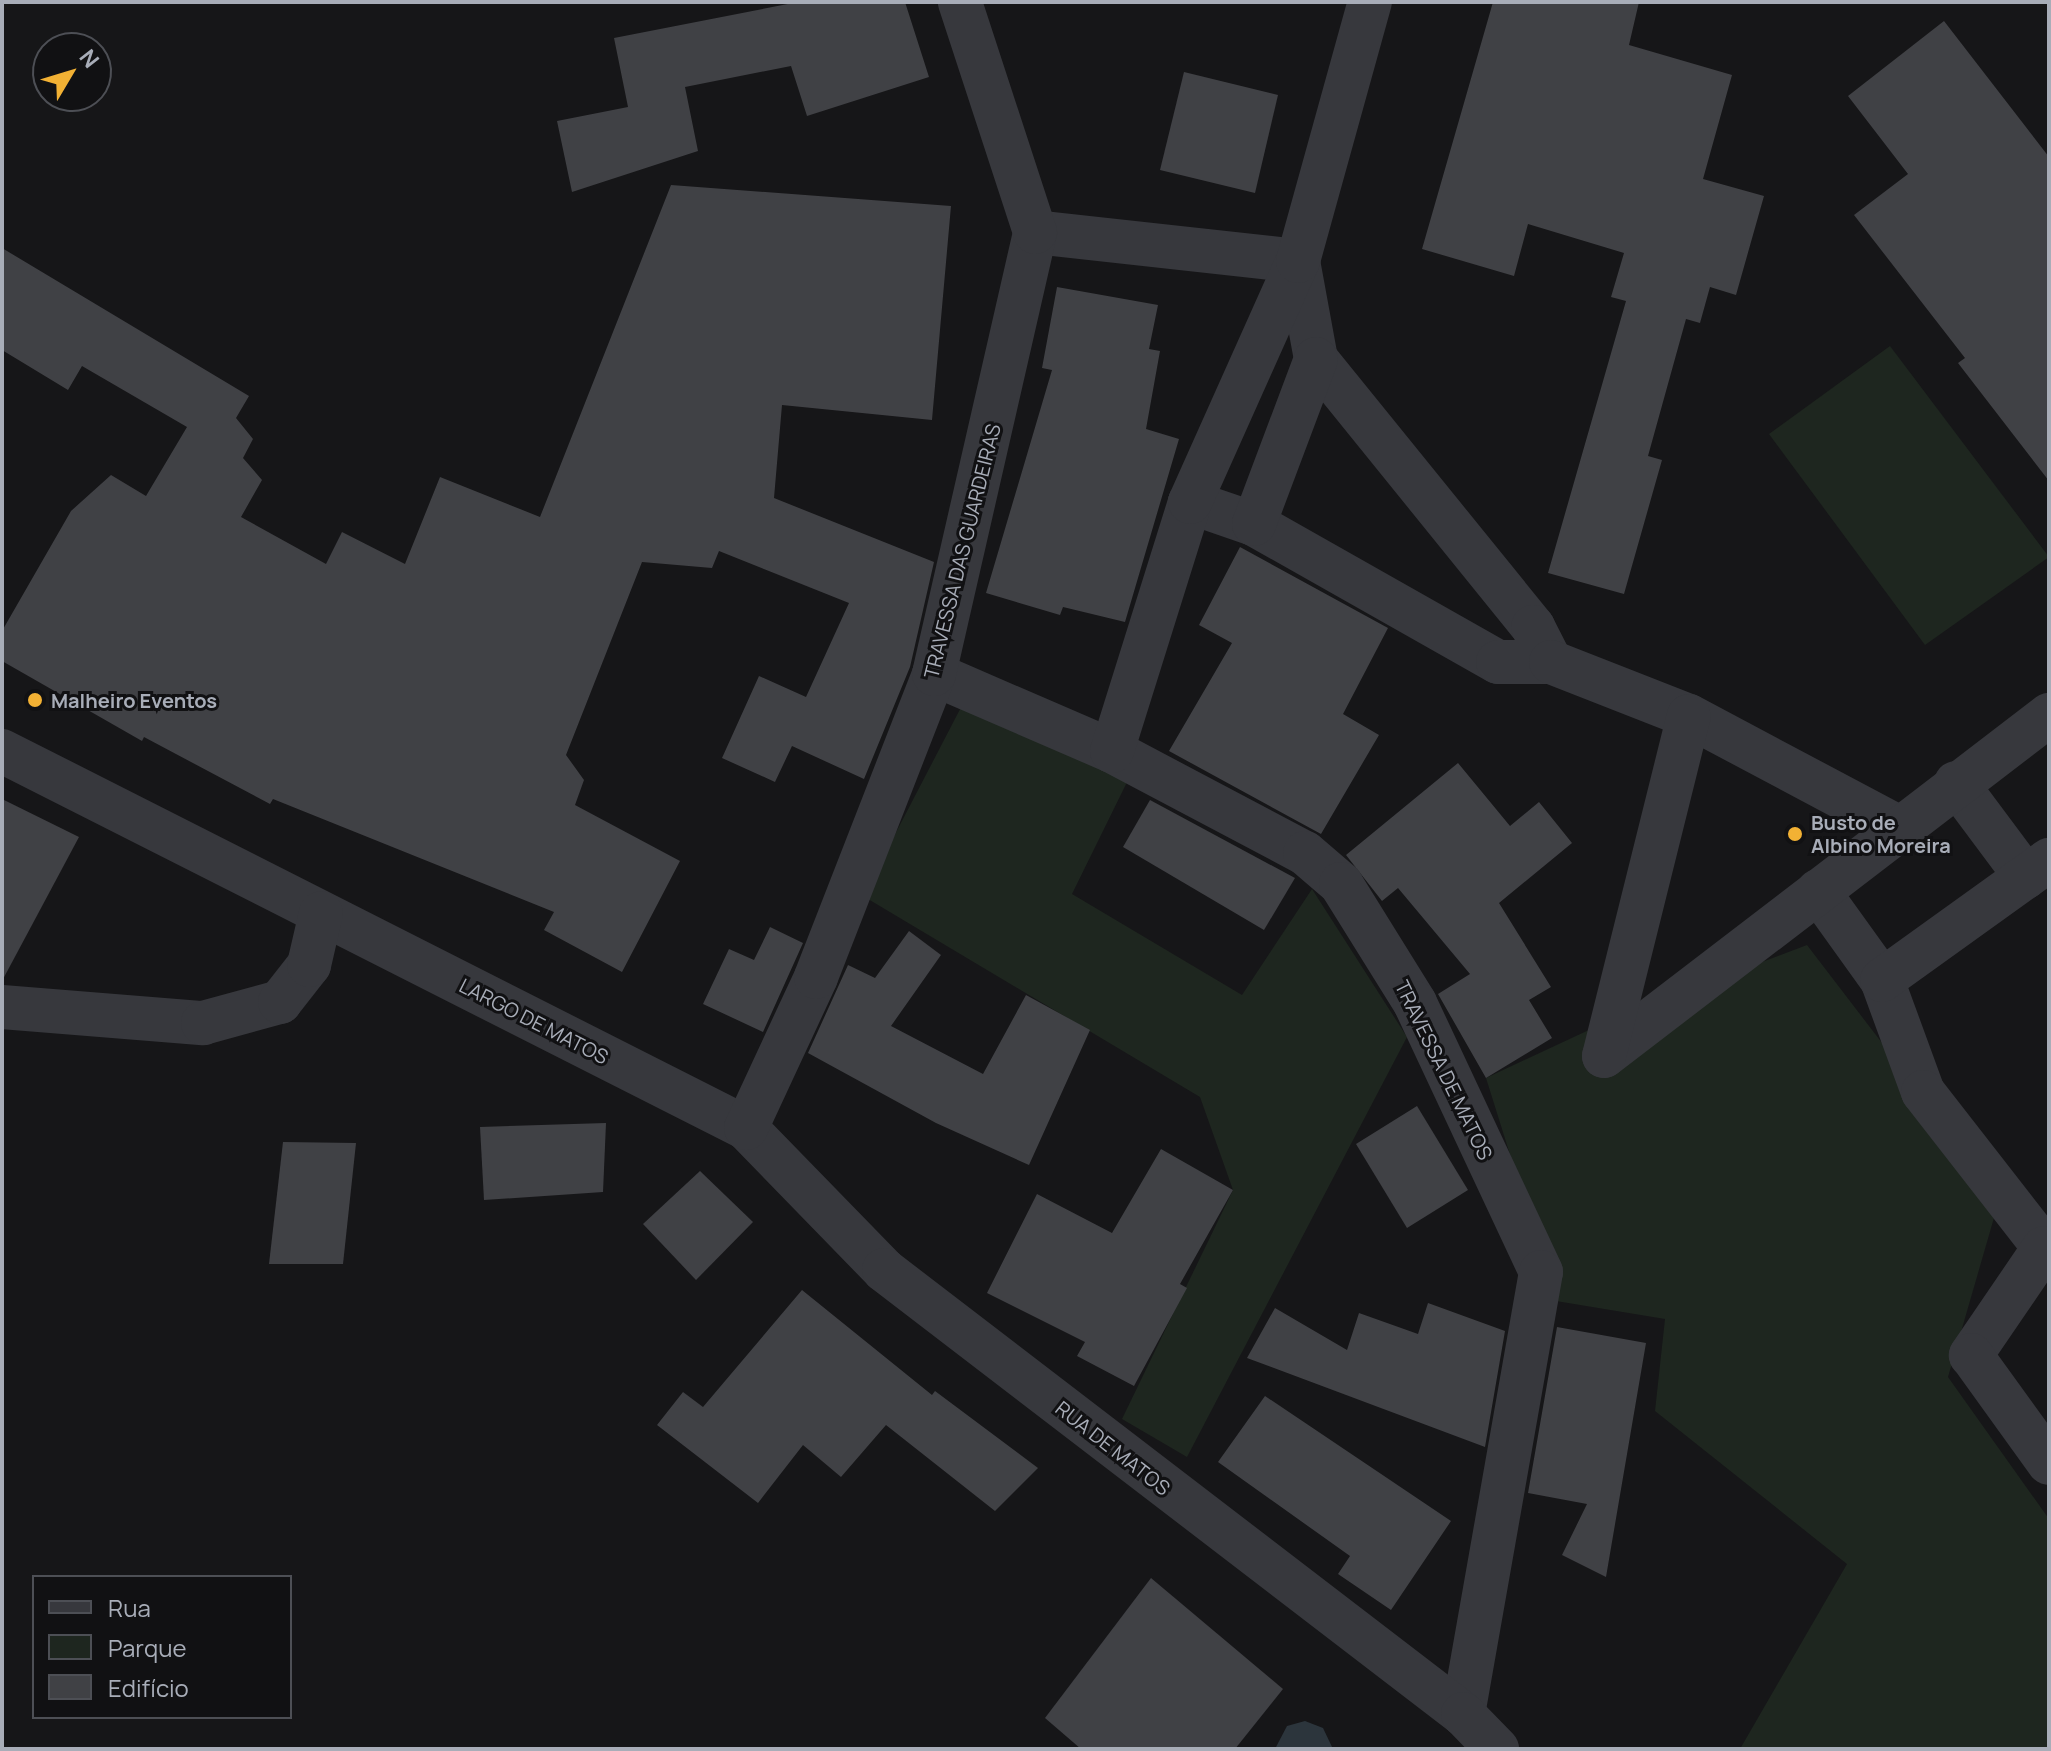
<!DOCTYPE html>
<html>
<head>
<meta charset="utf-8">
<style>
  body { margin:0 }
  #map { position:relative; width:2051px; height:1751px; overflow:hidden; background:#161618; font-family:Manrope,sans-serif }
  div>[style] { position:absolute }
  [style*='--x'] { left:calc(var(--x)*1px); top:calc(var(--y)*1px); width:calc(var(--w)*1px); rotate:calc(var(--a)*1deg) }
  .green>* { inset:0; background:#1e261f }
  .water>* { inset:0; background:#2c353c }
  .building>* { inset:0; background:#404145 }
  .street>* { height:44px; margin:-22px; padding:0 22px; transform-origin:22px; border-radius:22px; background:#37383d }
  .dots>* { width:22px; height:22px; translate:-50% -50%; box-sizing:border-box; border:4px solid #111113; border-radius:50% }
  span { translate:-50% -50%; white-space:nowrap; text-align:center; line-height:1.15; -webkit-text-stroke:6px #111113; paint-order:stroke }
  .street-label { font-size:20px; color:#a8adb8 }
  .poi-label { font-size:20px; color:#a8adb8; font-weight:700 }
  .left { translate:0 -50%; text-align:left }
  .frame { position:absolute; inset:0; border:4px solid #a8adb8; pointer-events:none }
  .legend { position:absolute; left:32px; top:1575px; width:260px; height:144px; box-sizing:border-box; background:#111113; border:2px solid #4d4f55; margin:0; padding:10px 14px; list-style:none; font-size:24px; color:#a8adb8 }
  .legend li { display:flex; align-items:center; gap:16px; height:40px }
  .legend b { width:40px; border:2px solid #4d4f55 }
  .north { position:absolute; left:32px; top:32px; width:80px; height:80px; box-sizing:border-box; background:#111113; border:2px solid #4d4f55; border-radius:50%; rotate:52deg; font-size:22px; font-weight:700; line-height:32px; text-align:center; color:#a8adb8 }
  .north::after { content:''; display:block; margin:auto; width:28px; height:36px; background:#f2b134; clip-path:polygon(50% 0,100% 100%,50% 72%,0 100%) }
</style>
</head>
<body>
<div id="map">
  <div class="green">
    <i style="clip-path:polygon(1890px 346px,2049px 557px,1925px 645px,1769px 434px)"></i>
    <i style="clip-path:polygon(970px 690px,1132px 772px,1072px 894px,1242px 995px,1312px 889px,1407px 1037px,1187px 1457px,1122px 1419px,1233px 1190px,1200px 1097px,863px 896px)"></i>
    <i style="clip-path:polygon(1807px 945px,2000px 1197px,1948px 1377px,2049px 1519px,2049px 1749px,1740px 1749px,1847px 1564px,1655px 1411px,1665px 1319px,1556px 1301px,1486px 1078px,1621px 1015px)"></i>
  </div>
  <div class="water">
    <i style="clip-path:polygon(1305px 1721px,1323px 1728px,1333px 1749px,1275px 1749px,1287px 1726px)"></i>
  </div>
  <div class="building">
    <i style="clip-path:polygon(798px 2px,905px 2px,929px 77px,807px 116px,791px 66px,685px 87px,698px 151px,572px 192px,557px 121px,628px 107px,614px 38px)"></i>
    <i style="clip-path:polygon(1493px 2px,1639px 2px,1629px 45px,1732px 75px,1703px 179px,1764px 196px,1736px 295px,1710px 287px,1700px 323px,1686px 319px,1648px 456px,1662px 460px,1624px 594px,1548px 573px,1626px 301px,1611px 297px,1624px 253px,1528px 224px,1514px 276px,1422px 249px)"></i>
    <i style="clip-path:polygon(1944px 21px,2049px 157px,2049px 481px,1958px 363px,1965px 358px,1854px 215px,1908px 174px,1848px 96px)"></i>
    <i style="clip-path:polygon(1184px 72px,1278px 95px,1255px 193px,1160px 170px)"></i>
    <i style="clip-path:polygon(671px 185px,951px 206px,932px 420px,782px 405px,774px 498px,934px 562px,910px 667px,864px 779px,792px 746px,775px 782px,722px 758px,759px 676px,806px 697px,849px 603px,719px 551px,712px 568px,642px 562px,566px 755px,584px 780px,575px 805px,680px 861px,622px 972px,544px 930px,554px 912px,273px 799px,270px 804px,144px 737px,142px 741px,2px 661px,2px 631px,71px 511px,111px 475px,146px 496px,187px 427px,82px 366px,68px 390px,2px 350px,2px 248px,249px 396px,236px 418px,253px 439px,243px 458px,262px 480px,241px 517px,326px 564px,342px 532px,405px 564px,440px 477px,540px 517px)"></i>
    <i style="clip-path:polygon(1057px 287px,1158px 305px,1149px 349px,1160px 351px,1146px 429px,1179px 439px,1125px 622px,1063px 607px,1060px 615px,986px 593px,1052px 370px,1042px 368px)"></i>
    <i style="clip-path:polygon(1240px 547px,1388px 628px,1343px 714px,1379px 735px,1321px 834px,1169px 751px,1232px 643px,1199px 625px)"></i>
    <i style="clip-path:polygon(1458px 763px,1510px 826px,1539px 802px,1572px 843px,1499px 903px,1551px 987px,1529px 1000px,1552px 1038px,1486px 1078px,1438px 994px,1470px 974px,1398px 888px,1382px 901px,1346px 855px)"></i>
    <i style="clip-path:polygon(2px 799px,79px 837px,2px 981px)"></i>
    <i style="clip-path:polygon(1150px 800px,1295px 878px,1264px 930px,1123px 847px)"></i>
    <i style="clip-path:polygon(770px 927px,803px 943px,763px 1032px,703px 1004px,729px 949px,754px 960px)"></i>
    <i style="clip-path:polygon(909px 931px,941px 955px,891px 1026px,983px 1074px,1026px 995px,1090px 1030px,1029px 1165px,936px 1123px,808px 1053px,848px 965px,875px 978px)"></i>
    <i style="clip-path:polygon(1417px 1106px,1468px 1190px,1407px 1228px,1356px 1144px)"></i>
    <i style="clip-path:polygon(606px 1123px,603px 1192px,484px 1200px,480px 1127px)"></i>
    <i style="clip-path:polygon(283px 1142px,356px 1143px,343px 1264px,269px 1264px)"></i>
    <i style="clip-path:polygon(1161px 1149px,1233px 1190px,1180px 1284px,1187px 1288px,1134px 1386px,1077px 1356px,1085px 1342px,987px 1293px,1037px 1194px,1112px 1233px)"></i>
    <i style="clip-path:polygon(700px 1171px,753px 1222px,696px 1280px,643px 1224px)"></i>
    <i style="clip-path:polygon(802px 1290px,932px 1395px,935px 1391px,1038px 1468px,995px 1511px,886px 1425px,841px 1477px,803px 1445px,758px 1503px,657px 1425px,683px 1392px,703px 1407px)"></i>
    <i style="clip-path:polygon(1428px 1303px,1505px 1331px,1485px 1447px,1247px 1358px,1275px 1308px,1347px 1350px,1359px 1313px,1418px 1334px)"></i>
    <i style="clip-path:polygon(1557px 1327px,1646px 1343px,1606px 1577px,1562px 1555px,1587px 1504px,1528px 1493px)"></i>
    <i style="clip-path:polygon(1265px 1396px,1451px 1521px,1391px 1610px,1338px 1574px,1350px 1556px,1218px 1462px)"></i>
    <i style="clip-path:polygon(1151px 1578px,1283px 1689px,1235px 1749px,1081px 1749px,1045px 1718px)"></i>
  </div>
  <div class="street">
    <i style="--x:1035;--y:232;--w:265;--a:6.3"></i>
    <i style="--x:1298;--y:261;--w:100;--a:79.6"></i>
    <i style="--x:1316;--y:359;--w:345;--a:51"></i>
    <i style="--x:1533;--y:627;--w:39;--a:63"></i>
    <i style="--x:1190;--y:502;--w:68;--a:19"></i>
    <i style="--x:1254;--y:524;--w:280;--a:29.5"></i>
    <i style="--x:1498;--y:662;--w:53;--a:0"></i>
    <i style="--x:1551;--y:662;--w:148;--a:21.4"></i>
    <i style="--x:1689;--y:716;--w:237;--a:28"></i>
    <i style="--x:1254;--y:524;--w:176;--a:-69.4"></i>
    <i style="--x:934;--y:674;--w:194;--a:23.4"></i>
    <i style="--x:1112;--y:751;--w:218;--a:27.9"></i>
    <i style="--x:1305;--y:853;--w:48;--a:40.7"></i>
    <i style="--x:1341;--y:884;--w:140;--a:58.1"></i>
    <i style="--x:1415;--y:1003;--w:297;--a:64.9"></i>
    <i style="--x:1541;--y:1272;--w:449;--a:100"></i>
    <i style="--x:2;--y:751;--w:834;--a:26.87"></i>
    <i style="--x:746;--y:1128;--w:198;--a:45.8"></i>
    <i style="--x:884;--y:1270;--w:730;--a:37.48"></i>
    <i style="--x:1463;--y:1714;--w:49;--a:45.8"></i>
    <i style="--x:1112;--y:751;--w:261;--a:-72.6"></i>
    <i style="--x:1190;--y:502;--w:264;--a:-65.9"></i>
    <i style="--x:1298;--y:261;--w:269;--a:-74.5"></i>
    <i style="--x:1956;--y:783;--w:117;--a:53.3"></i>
    <i style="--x:1818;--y:891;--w:110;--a:54.3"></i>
    <i style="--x:1882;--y:980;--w:119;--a:69.9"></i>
    <i style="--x:1923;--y:1092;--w:205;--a:52.1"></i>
    <i style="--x:1882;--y:980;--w:206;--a:-35.7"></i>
    <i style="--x:2;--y:1007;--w:202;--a:4.6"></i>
    <i style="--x:203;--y:1023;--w:80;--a:-15.3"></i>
    <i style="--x:280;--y:1002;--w:47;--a:-51.9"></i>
    <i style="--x:309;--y:965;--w:53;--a:-77"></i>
    <i style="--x:1604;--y:1056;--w:561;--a:-37.46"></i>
    <i style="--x:1604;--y:1056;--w:350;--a:-76"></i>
    <i style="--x:746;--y:1128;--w:166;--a:-65.1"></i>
    <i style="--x:816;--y:977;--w:325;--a:-68.7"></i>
    <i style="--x:934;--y:674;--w:453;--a:-77.1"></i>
    <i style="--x:1035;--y:232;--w:242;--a:-108.1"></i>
    <i style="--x:2044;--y:1248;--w:130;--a:124.3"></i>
    <i style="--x:1971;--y:1355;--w:133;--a:54.2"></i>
  </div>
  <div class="dots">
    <i style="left:35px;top:700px;background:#f2b134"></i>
    <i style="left:1795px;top:834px;background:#f2b134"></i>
  </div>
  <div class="street-label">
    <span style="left:962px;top:551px;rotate:-76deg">TRAVESSA DAS GUARDEIRAS</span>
    <span style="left:534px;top:1021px;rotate:27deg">LARGO DE MATOS</span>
    <span style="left:1444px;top:1070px;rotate:64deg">TRAVESSA DE MATOS</span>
    <span style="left:1113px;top:1448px;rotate:38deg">RUA DE MATOS</span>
  </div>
  <div class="poi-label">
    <span class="left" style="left:51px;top:700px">Malheiro Eventos</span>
    <span class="left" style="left:1811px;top:834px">Busto de<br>Albino Moreira</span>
  </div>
  <div class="frame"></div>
  <ul class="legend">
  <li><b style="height:10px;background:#37383d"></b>Rua</li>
  <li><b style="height:22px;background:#1e261f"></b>Parque</li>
  <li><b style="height:22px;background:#404145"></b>Edifício</li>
  </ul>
  <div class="north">N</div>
</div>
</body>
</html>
